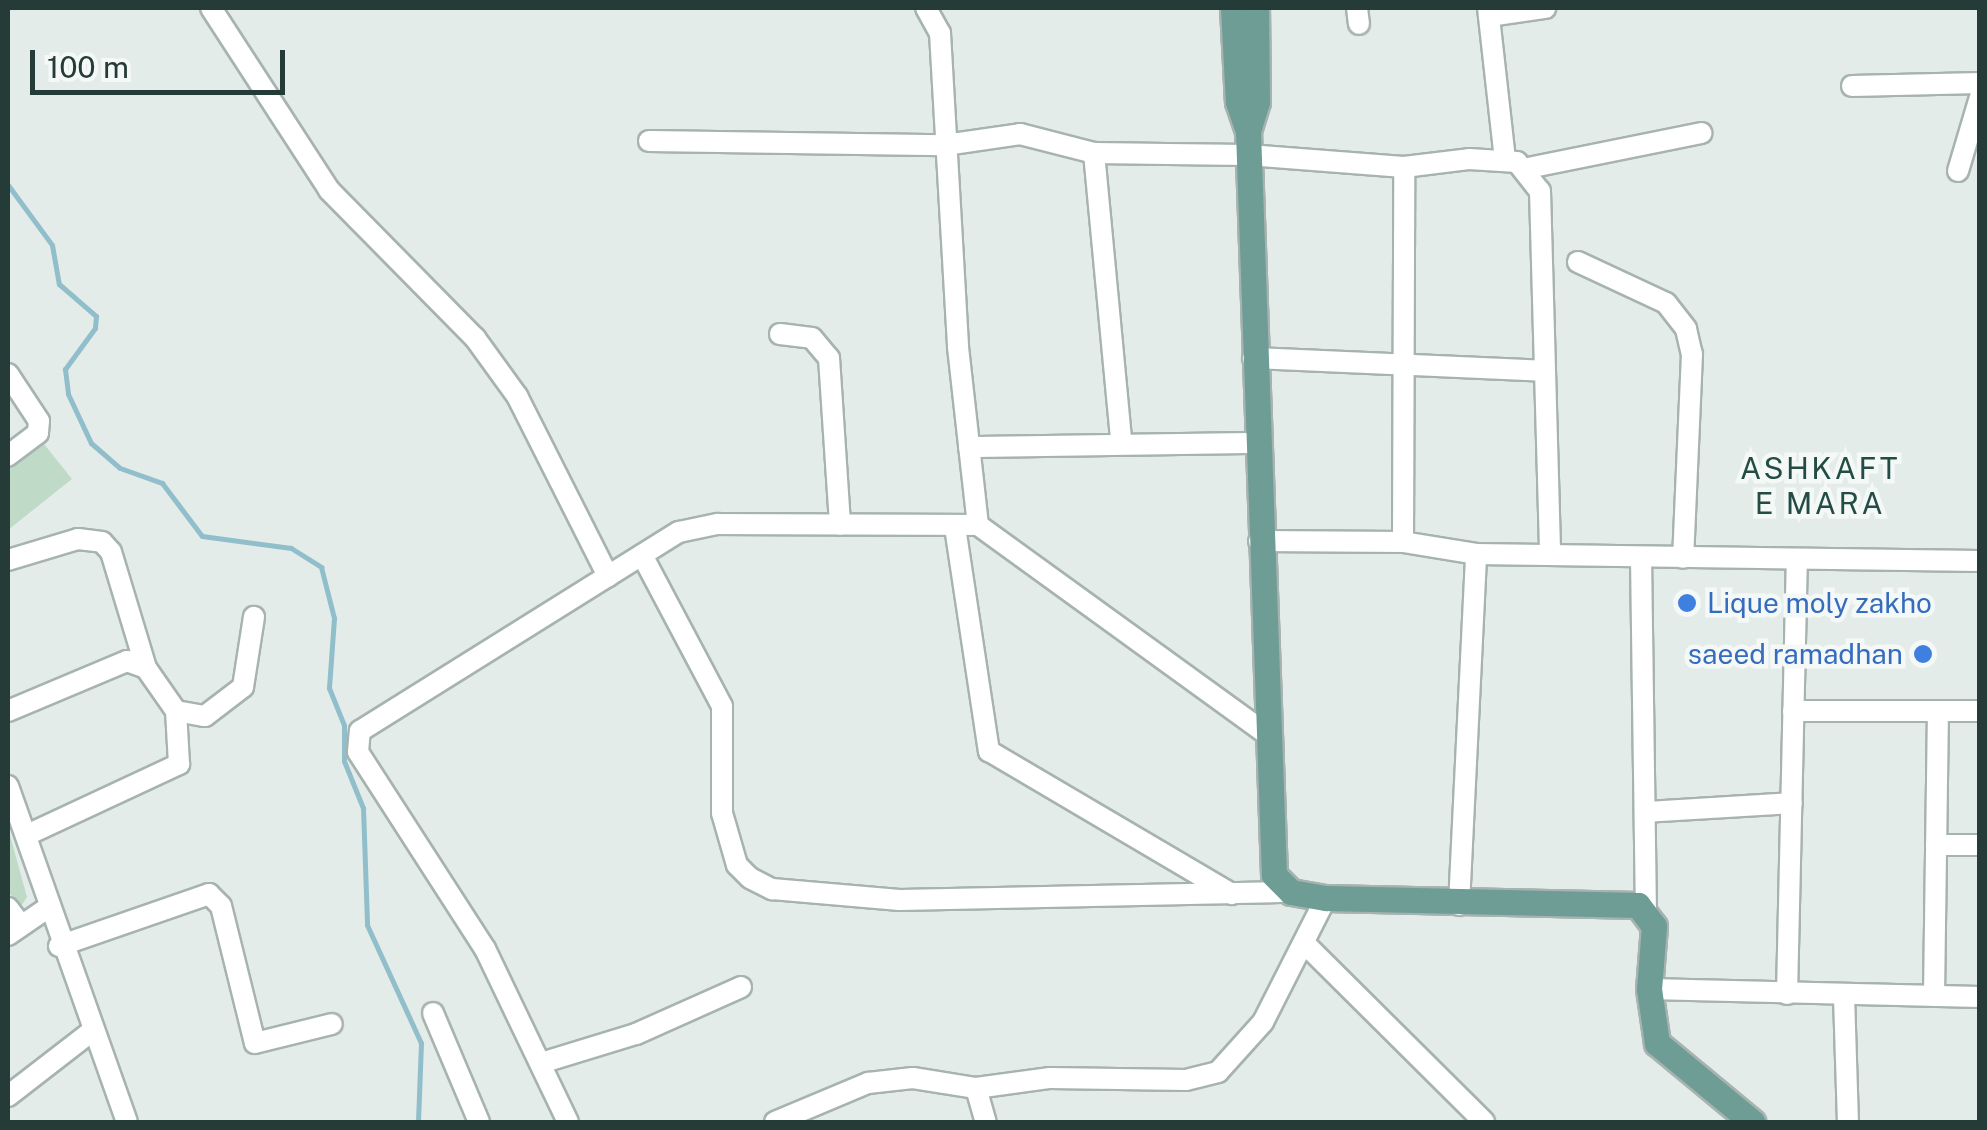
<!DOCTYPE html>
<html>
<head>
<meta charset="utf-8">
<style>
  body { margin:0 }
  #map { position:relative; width:1987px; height:1130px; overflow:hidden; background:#e4ece9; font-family:"Public Sans",sans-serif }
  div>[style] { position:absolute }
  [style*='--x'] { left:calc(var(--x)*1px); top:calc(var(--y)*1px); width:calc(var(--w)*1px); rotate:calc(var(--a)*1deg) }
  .green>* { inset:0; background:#bfdbc8 }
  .stream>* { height:5px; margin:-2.5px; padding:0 2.5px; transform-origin:2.5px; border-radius:2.5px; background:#91becb }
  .roads { filter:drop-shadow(2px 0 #a7b3b0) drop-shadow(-2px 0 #a7b3b0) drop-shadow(0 2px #a7b3b0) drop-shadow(0 -2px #a7b3b0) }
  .minor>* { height:20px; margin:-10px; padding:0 10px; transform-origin:10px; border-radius:10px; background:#fff }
  .major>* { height:25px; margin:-12.5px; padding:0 12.5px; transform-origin:12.5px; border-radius:12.5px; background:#6d9d94 }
  .dots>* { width:28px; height:28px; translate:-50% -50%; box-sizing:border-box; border:5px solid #f4f8f6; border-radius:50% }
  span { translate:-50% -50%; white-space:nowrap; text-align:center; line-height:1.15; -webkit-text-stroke:9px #f4f8f6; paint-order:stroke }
  .shop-label { font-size:28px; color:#366cbe }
  .left { translate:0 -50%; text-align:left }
  .right { translate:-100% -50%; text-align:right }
  .neighbourhood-label { font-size:30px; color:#234c45; letter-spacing:2.5px }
  .frame { position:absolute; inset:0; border:10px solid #253b37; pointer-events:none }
  .scale { position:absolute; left:30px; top:50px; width:255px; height:45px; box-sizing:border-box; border:5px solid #253b37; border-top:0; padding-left:12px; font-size:30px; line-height:35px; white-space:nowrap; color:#253b37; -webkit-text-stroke:8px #f4f8f6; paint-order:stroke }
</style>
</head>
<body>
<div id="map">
  <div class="green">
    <i style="clip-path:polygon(40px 439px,72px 479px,8px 530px,8px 465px)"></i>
    <i style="clip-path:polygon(8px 828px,27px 897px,20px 908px,8px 891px)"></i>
  </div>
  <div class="stream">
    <i style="--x:8;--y:185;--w:74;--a:53.7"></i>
    <i style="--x:52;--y:245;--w:40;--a:80"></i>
    <i style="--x:59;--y:284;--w:49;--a:40.9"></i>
    <i style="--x:96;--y:316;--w:12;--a:95"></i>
    <i style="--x:95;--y:328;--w:51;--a:126.2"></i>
    <i style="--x:65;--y:369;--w:25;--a:83"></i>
    <i style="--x:68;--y:394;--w:54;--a:64.9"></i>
    <i style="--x:91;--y:443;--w:38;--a:41"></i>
    <i style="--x:120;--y:468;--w:45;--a:19.7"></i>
    <i style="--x:162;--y:483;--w:66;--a:53"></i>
    <i style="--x:202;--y:536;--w:90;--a:7.7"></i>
    <i style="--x:291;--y:548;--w:36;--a:32"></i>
    <i style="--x:321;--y:567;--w:53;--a:75.7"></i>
    <i style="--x:334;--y:618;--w:70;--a:94.1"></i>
    <i style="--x:329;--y:688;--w:40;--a:68"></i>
    <i style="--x:344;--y:725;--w:36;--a:90"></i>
    <i style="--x:344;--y:761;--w:51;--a:68"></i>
    <i style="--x:363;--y:808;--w:117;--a:88"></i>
    <i style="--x:367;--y:925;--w:130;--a:65.4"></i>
    <i style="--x:421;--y:1043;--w:79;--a:92.2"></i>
  </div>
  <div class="roads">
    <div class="minor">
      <i style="--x:211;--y:8;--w:217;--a:57"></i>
      <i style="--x:329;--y:190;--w:208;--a:45.4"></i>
      <i style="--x:475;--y:338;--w:72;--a:54.1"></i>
      <i style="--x:517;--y:396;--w:202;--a:63.2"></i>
      <i style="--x:926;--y:8;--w:29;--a:61"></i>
      <i style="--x:940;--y:33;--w:315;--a:86.7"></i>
      <i style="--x:958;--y:347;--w:179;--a:83.6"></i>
      <i style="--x:978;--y:525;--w:354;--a:35.9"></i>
      <i style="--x:1357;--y:8;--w:16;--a:83"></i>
      <i style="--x:1488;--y:8;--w:152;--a:83.6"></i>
      <i style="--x:1489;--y:16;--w:57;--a:-8.1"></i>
      <i style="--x:1852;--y:86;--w:128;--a:-1.3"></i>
      <i style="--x:649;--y:141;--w:296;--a:0.8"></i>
      <i style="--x:945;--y:145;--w:76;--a:-8.3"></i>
      <i style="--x:1020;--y:134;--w:76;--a:14.4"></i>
      <i style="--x:1094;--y:153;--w:154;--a:0.7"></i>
      <i style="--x:1248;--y:155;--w:156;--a:4.4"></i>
      <i style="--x:1404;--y:167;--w:65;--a:-7"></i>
      <i style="--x:1469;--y:159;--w:48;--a:3.6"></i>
      <i style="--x:1517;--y:162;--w:37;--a:52"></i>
      <i style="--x:1540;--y:191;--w:363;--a:88.4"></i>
      <i style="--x:1094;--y:153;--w:288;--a:84.6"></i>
      <i style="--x:1528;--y:168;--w:177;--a:-11.4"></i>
      <i style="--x:1958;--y:171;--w:77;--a:-73.4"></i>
      <i style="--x:1578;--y:262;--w:97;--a:25"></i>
      <i style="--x:1666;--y:303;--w:33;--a:52"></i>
      <i style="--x:1686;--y:329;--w:26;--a:77"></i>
      <i style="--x:1692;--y:354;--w:204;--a:92.5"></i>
      <i style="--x:780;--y:334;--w:32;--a:7"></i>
      <i style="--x:812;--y:338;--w:26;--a:50"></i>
      <i style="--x:829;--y:358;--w:167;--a:86.2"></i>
      <i style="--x:1253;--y:358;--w:292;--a:2.5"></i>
      <i style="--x:8;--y:374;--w:56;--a:56.6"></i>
      <i style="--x:39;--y:421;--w:12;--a:95"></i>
      <i style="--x:38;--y:433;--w:38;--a:143"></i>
      <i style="--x:969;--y:447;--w:287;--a:-0.8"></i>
      <i style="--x:955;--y:527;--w:227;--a:81.4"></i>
      <i style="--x:989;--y:751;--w:282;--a:30.5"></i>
      <i style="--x:1259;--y:541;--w:144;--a:0.4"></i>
      <i style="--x:1403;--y:542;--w:74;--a:9.3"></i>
      <i style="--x:1476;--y:554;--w:504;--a:0.8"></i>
      <i style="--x:1403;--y:542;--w:375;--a:-89.8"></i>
      <i style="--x:642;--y:555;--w:171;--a:62.1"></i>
      <i style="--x:722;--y:706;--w:107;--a:90"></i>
      <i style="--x:722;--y:813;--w:54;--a:73.9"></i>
      <i style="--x:737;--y:865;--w:18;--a:45"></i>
      <i style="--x:750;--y:878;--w:25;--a:27"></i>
      <i style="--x:772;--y:889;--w:128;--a:4.9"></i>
      <i style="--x:900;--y:900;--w:391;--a:-1.2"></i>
      <i style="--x:1641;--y:557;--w:353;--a:89.2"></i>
      <i style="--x:8;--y:560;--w:73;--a:-16.7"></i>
      <i style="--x:78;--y:539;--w:24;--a:7"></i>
      <i style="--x:102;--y:542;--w:13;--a:48"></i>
      <i style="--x:111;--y:552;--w:121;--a:73.2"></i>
      <i style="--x:8;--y:711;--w:129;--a:-22.8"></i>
      <i style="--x:127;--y:661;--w:20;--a:20"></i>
      <i style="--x:146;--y:668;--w:52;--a:55.1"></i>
      <i style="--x:176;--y:711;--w:29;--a:10"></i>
      <i style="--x:205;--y:716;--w:48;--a:-37.3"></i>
      <i style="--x:243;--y:687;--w:71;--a:-81.1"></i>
      <i style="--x:1793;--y:711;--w:187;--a:0"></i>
      <i style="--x:8;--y:786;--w:356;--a:70.5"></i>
      <i style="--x:1645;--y:812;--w:147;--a:-3.5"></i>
      <i style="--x:27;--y:835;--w:168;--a:-25"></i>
      <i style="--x:179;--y:764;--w:53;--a:-93.2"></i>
      <i style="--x:1936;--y:845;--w:44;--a:0"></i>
      <i style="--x:1459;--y:905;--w:351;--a:-87.2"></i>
      <i style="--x:8;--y:908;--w:20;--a:53"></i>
      <i style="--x:8;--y:935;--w:46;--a:-34.4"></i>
      <i style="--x:1306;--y:945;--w:251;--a:44.8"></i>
      <i style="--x:59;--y:946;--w:159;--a:-19.1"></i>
      <i style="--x:209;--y:894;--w:17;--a:45"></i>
      <i style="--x:221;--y:906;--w:141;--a:76.1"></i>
      <i style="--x:255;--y:1043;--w:79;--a:-13.9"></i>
      <i style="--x:1649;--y:989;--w:331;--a:1.4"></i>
      <i style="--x:1787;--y:994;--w:433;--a:-88.7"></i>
      <i style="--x:1844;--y:996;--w:126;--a:88.2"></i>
      <i style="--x:1934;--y:996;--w:285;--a:-89.2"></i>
      <i style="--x:433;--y:1013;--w:118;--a:67.1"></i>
      <i style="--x:541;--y:1063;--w:99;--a:-17"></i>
      <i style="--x:636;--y:1034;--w:115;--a:-24.1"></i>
      <i style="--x:976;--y:1088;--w:35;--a:74"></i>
      <i style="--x:8;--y:1096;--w:106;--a:-37.7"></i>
      <i style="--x:568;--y:1122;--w:192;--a:-115.6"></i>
      <i style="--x:485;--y:949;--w:234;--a:-122.8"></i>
      <i style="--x:358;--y:752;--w:21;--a:-85"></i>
      <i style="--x:360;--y:731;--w:376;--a:-32"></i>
      <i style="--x:679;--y:532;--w:40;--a:-12"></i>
      <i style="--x:718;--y:524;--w:260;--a:0.2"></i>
      <i style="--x:775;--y:1122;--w:101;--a:-22.8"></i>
      <i style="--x:868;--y:1083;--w:45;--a:-6.3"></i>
      <i style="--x:913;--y:1078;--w:64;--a:9"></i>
      <i style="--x:976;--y:1088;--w:75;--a:-7.7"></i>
      <i style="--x:1050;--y:1078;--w:136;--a:0.8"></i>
      <i style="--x:1186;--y:1080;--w:33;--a:-14"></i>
      <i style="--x:1218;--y:1072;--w:67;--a:-48"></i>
      <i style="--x:1263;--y:1022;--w:139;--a:-63.1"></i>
    </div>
    <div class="major">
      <i style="--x:1233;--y:8;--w:94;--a:87"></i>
      <i style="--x:1238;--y:102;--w:31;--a:71"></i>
      <i style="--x:1248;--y:131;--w:744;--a:88"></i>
      <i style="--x:1274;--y:875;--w:24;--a:45"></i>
      <i style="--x:1291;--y:892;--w:36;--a:10"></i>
      <i style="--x:1326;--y:898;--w:312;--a:1.3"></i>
      <i style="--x:1638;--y:905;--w:26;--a:53"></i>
      <i style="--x:1654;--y:926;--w:63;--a:94.5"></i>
      <i style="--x:1649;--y:989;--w:55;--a:81.6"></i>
      <i style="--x:1657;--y:1043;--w:124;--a:39.7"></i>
      <i style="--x:1248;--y:131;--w:30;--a:-73"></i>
      <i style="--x:1257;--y:102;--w:94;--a:-90.6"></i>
    </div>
  </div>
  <div class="dots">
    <i style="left:1687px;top:603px;background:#3f7fe0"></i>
    <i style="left:1923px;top:654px;background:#3f7fe0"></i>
  </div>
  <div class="shop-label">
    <span class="left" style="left:1707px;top:603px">Lique moly zakho</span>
    <span class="right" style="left:1903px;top:654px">saeed ramadhan</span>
  </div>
  <div class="neighbourhood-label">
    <span style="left:1820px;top:485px">ASHKAFT<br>E MARA</span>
  </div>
  <div class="frame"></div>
  <div class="scale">100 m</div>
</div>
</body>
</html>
